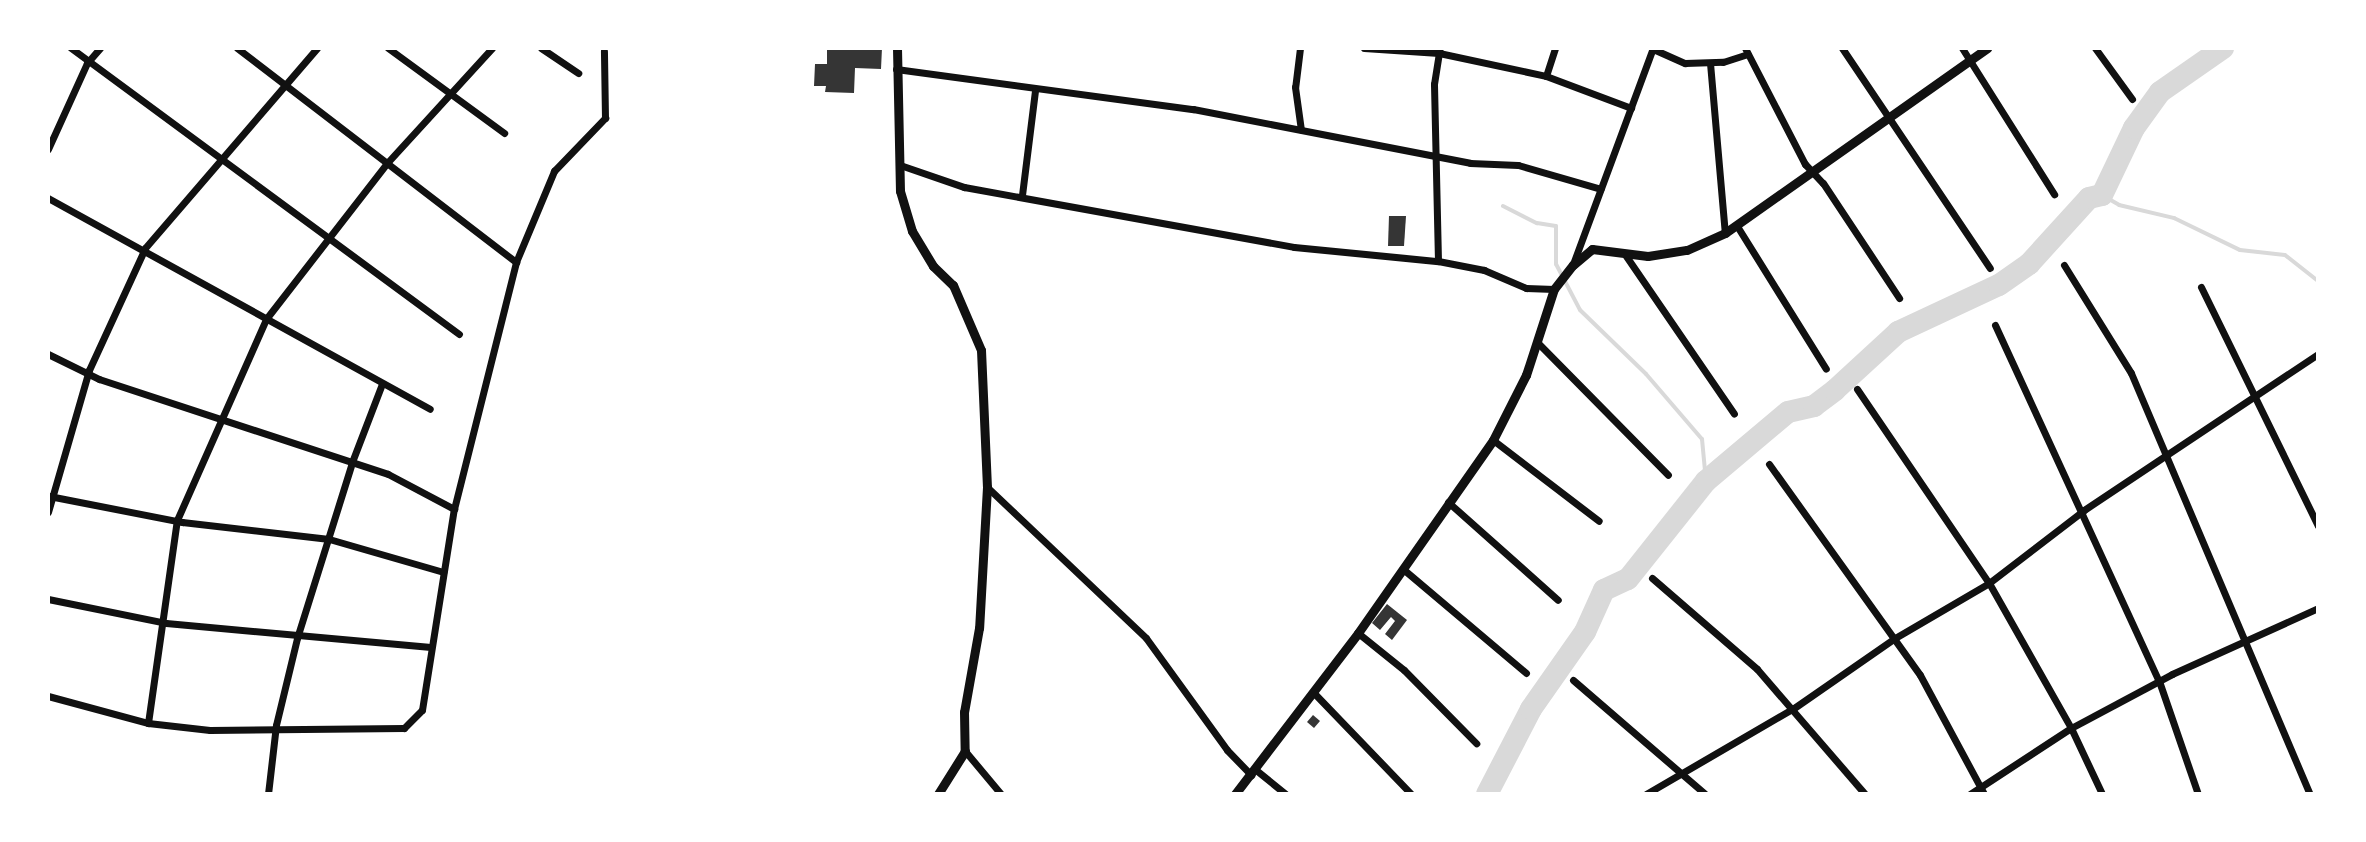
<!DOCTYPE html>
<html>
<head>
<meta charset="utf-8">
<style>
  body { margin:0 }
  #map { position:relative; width:2366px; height:842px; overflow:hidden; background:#fff; font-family:Helvetica,sans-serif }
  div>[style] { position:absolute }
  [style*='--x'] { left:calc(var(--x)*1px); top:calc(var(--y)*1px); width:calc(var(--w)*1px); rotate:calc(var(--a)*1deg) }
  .stream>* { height:4px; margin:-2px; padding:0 2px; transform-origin:2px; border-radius:2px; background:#d9d9d9 }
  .river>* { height:22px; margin:-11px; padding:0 11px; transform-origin:11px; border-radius:11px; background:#d9d9d9 }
  .building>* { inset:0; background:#353535 }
  .minor>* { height:7px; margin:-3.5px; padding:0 3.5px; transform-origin:3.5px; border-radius:3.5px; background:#111 }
  .tertiary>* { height:9px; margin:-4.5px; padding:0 4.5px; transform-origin:4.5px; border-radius:4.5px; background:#111 }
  span { translate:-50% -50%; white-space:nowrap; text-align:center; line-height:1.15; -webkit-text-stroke:8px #fff; paint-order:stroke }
  .frame { position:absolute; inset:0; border:50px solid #fff; pointer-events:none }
</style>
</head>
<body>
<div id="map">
  <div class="stream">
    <i style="--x:2102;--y:195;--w:20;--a:30"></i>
    <i style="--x:2119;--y:205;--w:57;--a:13.3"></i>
    <i style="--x:2174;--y:218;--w:73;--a:25.9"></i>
    <i style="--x:2240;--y:250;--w:45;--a:6.3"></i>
    <i style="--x:2285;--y:255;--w:42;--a:38.2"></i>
    <i style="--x:1503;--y:206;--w:38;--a:27"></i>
    <i style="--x:1537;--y:223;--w:19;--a:9"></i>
    <i style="--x:1556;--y:226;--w:38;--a:90"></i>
    <i style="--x:1556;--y:264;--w:52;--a:62.4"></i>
    <i style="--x:1580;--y:310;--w:92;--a:44.1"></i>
    <i style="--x:1646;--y:374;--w:86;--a:49.3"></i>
    <i style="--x:1702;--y:439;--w:42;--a:84.6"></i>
  </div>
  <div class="river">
    <i style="--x:1487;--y:794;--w:96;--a:-62.6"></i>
    <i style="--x:1531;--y:709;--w:94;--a:-55"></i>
    <i style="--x:1585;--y:632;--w:46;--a:-65.7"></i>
    <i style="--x:1604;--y:590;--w:26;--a:-25"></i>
    <i style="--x:1628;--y:579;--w:125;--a:-51.5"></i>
    <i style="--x:1706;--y:481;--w:107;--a:-40.1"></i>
    <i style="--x:1788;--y:412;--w:27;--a:-13"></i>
    <i style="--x:1814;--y:406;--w:26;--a:-37"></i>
    <i style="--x:1835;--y:390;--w:86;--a:-42.6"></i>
    <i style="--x:1898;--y:332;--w:111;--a:-25"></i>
    <i style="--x:1999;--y:285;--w:37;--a:-35"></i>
    <i style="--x:2029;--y:264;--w:89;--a:-47.7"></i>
    <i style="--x:2089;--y:198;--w:13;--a:-13"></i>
    <i style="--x:2102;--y:195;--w:74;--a:-64.5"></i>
    <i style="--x:2134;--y:128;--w:44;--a:-54.2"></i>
    <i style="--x:2160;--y:92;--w:77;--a:-34.9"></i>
  </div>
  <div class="building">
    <i style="clip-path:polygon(827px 48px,882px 48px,881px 69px,855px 68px,854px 93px,825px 92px,826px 86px,814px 86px,815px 64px,827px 64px)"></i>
    <i style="clip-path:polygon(1389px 216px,1406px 216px,1404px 246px,1388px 246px)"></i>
    <i style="clip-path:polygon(1387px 604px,1407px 620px,1392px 640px,1385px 634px,1395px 621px,1391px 617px,1380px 630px,1372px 623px)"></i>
    <i style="clip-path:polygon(1313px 715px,1320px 721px,1314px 728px,1307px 722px)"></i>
  </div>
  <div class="minor">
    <i style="--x:71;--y:48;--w:482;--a:36.4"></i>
    <i style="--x:237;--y:48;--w:352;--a:37.5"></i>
    <i style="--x:388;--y:48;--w:144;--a:36.2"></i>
    <i style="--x:541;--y:48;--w:45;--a:34"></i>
    <i style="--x:1300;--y:48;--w:39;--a:97"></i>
    <i style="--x:1295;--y:87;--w:43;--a:82.1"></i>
    <i style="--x:1364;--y:48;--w:75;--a:3.8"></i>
    <i style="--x:1439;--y:53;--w:109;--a:12.1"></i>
    <i style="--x:1546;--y:76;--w:91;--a:20.6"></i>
    <i style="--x:1745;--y:48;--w:131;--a:62.7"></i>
    <i style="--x:1805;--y:164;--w:26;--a:47"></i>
    <i style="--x:1823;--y:183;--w:138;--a:56.5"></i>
    <i style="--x:1842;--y:48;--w:265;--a:56.1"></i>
    <i style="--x:1962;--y:48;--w:173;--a:57.8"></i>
    <i style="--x:2095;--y:48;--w:63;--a:54"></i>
    <i style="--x:1653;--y:49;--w:35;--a:24"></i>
    <i style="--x:1685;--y:63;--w:38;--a:-2"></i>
    <i style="--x:1723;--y:62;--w:26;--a:-18"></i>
    <i style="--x:1710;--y:63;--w:171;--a:85"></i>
    <i style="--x:896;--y:69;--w:300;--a:7.7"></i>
    <i style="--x:1193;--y:109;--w:282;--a:11"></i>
    <i style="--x:1470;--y:163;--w:48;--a:2.4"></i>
    <i style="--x:1518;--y:165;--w:86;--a:16.1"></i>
    <i style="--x:1546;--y:76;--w:29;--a:-72"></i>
    <i style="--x:48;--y:149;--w:94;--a:-65.6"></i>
    <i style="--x:87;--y:63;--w:20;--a:-49"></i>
    <i style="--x:900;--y:165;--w:68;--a:19"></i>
    <i style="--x:964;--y:187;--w:335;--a:10.3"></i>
    <i style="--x:1294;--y:247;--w:145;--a:5.6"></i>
    <i style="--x:1438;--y:261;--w:47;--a:11.1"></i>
    <i style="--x:1484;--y:270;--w:46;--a:23.2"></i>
    <i style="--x:1526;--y:288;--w:28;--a:2"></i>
    <i style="--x:1022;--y:195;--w:105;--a:-82.9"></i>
    <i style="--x:48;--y:198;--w:436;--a:28.9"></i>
    <i style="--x:1737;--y:226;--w:168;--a:58.1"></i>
    <i style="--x:1626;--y:256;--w:191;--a:55.6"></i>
    <i style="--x:1438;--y:261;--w:177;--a:-91.3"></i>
    <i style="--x:1434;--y:84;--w:36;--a:-81"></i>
    <i style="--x:1573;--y:264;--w:230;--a:-69.7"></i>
    <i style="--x:2064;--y:265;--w:127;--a:58.2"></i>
    <i style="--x:2131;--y:373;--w:457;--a:67"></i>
    <i style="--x:2201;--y:287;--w:266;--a:63.9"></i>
    <i style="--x:1995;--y:325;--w:392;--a:65.3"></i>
    <i style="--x:2159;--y:681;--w:120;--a:71"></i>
    <i style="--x:1538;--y:343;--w:185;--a:45.4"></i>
    <i style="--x:48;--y:354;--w:57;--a:26.1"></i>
    <i style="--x:99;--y:379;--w:304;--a:18.2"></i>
    <i style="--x:388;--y:474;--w:75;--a:27.9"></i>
    <i style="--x:1857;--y:389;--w:235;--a:55.8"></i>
    <i style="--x:1989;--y:583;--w:167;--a:60.5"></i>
    <i style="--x:2071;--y:728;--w:73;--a:64.8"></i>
    <i style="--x:1493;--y:440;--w:133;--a:37.4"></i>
    <i style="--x:1769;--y:464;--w:259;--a:54.4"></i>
    <i style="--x:1920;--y:675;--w:135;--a:61.7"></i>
    <i style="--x:987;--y:487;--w:219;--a:43.5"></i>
    <i style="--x:1146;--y:638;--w:138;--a:54.1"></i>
    <i style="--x:1227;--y:750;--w:35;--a:46"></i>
    <i style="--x:49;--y:496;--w:136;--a:11.1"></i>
    <i style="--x:182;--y:522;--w:148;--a:6.6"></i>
    <i style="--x:329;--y:539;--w:119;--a:16.1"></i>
    <i style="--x:1448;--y:502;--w:147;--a:41.7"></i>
    <i style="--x:48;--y:512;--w:148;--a:-73.9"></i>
    <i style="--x:89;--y:370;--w:134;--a:-65.3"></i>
    <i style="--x:145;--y:248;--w:264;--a:-49.3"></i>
    <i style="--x:1403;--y:569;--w:161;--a:40.2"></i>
    <i style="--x:1652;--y:578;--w:139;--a:40.9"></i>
    <i style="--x:1757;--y:669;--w:165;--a:49.2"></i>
    <i style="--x:48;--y:599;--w:120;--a:11.5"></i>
    <i style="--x:166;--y:623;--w:263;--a:5.2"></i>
    <i style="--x:1358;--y:633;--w:59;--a:38.8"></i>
    <i style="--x:1404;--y:670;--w:103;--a:45.4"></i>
    <i style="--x:1573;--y:680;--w:174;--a:40.8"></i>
    <i style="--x:1313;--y:692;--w:141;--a:46.1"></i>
    <i style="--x:48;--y:696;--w:104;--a:15.1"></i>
    <i style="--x:148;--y:723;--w:62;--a:6.4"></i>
    <i style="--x:210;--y:730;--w:194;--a:-0.6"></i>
    <i style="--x:404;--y:728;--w:25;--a:-45"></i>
    <i style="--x:422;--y:710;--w:204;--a:-81"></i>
    <i style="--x:454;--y:509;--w:255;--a:-75.9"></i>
    <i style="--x:516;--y:262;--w:99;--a:-67.3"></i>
    <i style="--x:554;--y:171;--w:74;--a:-46.1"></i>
    <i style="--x:605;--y:118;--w:67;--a:-90.9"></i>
    <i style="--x:148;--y:723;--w:205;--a:-81.9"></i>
    <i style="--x:177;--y:520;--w:220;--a:-66.1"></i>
    <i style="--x:266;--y:319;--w:197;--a:-52.2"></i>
    <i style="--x:387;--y:163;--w:156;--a:-47.6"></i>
    <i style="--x:965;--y:751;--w:56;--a:50.1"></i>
    <i style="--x:1256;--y:770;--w:38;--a:39"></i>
    <i style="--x:268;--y:794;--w:69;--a:-83.4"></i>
    <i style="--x:276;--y:725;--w:89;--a:-76.4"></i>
    <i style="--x:297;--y:638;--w:184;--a:-72.6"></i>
    <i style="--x:352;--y:462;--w:84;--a:-69"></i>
    <i style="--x:1646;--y:794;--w:171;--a:-30.2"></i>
    <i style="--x:1794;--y:708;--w:123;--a:-34.7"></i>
    <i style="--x:1895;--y:638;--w:109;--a:-30.3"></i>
    <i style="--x:1989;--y:583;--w:120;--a:-37.5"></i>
    <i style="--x:2084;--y:510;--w:281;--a:-33.7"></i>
    <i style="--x:1970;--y:794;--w:121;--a:-33.2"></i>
    <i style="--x:2071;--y:728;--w:115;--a:-28.1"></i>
    <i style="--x:2172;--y:674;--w:160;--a:-24.3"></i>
  </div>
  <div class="tertiary">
    <i style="--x:897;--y:48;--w:143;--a:88.8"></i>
    <i style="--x:900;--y:191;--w:42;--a:73.3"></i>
    <i style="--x:912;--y:231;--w:41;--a:59"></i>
    <i style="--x:933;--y:266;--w:28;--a:44"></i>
    <i style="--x:953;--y:285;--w:71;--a:66.7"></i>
    <i style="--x:981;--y:350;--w:137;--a:87.5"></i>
    <i style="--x:987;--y:487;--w:141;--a:93.2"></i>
    <i style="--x:979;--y:628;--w:85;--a:100.1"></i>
    <i style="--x:964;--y:712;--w:39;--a:89"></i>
    <i style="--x:965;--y:751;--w:51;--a:122.1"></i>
    <i style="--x:1235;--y:794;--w:203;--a:-52.6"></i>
    <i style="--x:1358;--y:633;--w:236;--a:-55"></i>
    <i style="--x:1493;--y:440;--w:73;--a:-63.1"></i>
    <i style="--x:1526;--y:375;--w:90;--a:-72"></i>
    <i style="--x:1554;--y:289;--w:31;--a:-52"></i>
    <i style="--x:1573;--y:265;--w:25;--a:-40"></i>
    <i style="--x:1592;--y:249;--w:56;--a:7.1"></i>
    <i style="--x:1648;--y:256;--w:39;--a:-9"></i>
    <i style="--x:1687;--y:250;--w:42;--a:-24.1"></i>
    <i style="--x:1725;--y:233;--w:321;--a:-35.2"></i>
  </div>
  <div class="frame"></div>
</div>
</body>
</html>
